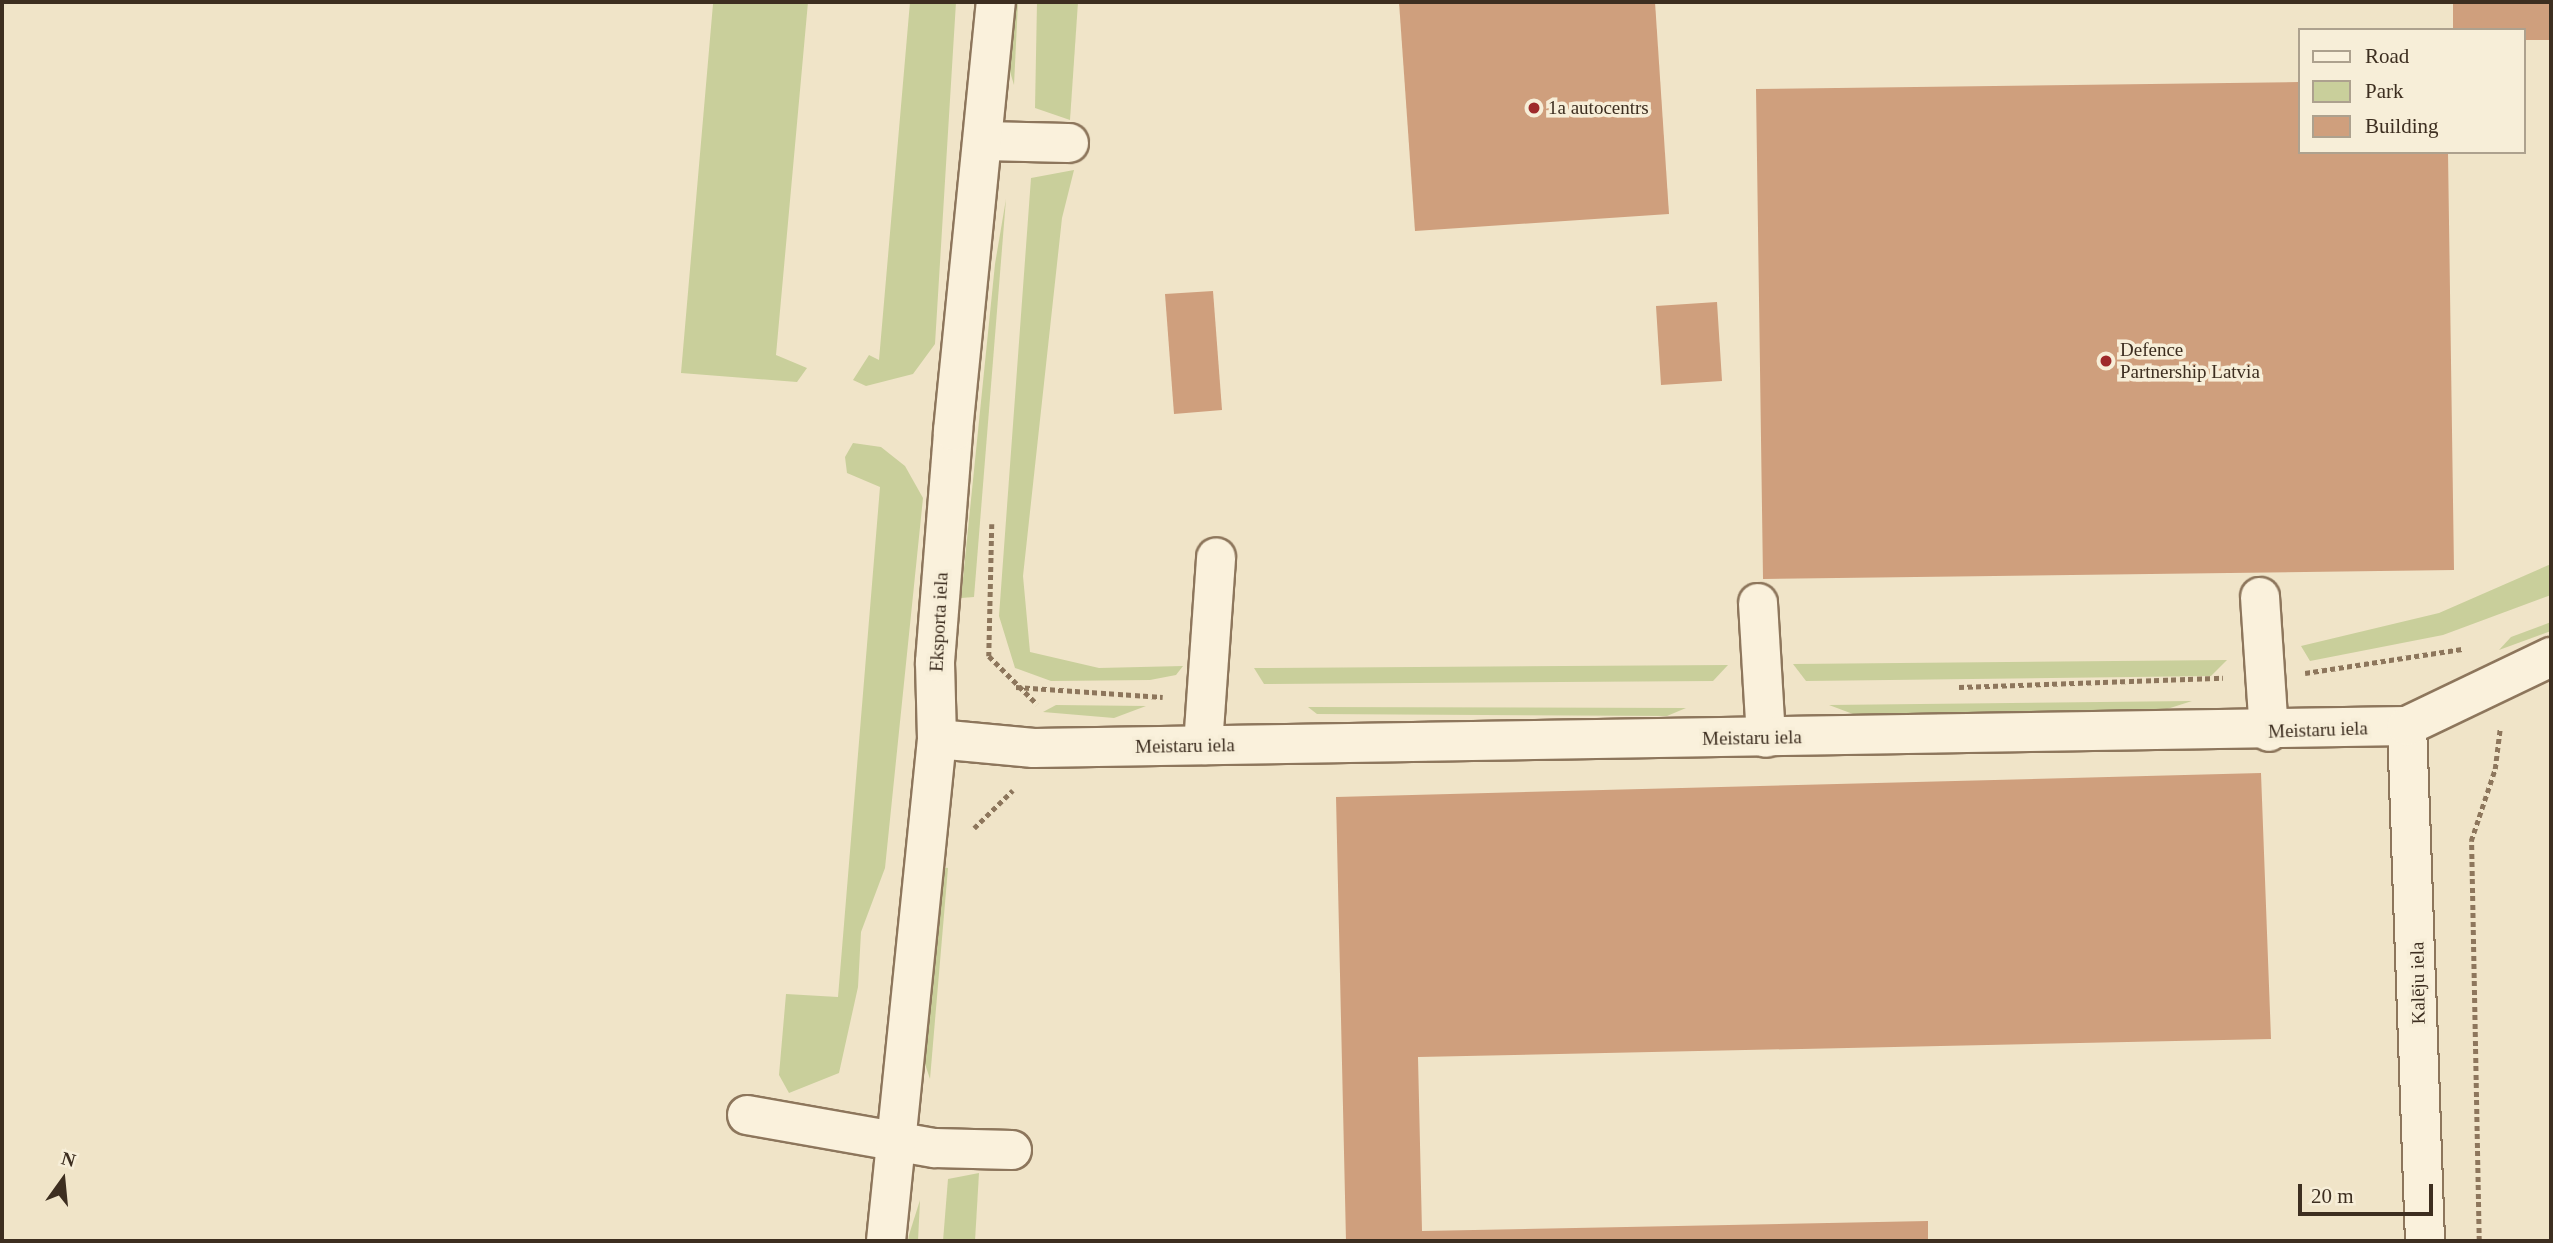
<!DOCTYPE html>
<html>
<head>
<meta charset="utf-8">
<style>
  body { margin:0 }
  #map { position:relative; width:2553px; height:1243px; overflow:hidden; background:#f0e4c8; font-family:"Times New Roman",serif }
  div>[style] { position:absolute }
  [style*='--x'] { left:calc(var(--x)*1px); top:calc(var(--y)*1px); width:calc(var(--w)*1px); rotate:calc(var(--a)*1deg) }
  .green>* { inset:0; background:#c9cf9b }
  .building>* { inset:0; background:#cf9f7d }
  .path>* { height:4.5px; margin-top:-2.25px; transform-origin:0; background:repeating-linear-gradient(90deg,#8d765c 0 5px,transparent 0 8.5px) }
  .roads { filter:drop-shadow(2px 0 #8d765c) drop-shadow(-2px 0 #8d765c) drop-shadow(0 2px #8d765c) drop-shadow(0 -2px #8d765c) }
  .minor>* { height:38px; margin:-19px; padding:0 19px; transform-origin:19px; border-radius:19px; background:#faf1dc }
  .dots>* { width:19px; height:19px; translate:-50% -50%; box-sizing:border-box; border:4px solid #f7eed8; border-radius:50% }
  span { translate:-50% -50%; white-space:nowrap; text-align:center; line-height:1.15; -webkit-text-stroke:7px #f7eed8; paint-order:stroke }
  .poi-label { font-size:19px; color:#3d2e20 }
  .left { translate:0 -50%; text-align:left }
  .street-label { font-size:19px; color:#3d2e20 }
  .frame { position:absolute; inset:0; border:4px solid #3d2e20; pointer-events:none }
  .legend { position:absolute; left:2298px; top:28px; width:228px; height:126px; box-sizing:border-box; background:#f7eed8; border:2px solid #ada18e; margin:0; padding:9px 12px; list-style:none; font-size:21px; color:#3d2e20 }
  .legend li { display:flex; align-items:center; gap:14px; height:35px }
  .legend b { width:35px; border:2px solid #ada18e }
  .north { position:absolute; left:28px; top:1145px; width:70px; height:70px; -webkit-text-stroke:5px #f7eed8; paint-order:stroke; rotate:15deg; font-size:19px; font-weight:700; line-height:28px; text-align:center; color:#3d2e20 }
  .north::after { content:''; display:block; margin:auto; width:24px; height:32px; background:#3d2e20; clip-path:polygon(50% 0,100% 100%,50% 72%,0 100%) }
  .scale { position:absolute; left:2298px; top:1184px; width:135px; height:32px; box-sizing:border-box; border:4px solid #3d2e20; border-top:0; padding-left:9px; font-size:21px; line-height:24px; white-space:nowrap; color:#3d2e20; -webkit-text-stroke:5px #f7eed8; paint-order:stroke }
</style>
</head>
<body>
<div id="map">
  <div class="green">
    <i style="clip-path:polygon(661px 2px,808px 2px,776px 355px,807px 368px,797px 382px,681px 373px,713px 4px)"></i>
    <i style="clip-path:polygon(910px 2px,956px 2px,935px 344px,913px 374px,866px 386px,853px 380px,869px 355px,879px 360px)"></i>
    <i style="clip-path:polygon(1010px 2px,1018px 2px,1014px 85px,1008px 65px)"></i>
    <i style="clip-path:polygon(1037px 2px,1078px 2px,1070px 120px,1035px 108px)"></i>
    <i style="clip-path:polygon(1074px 170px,1062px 218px,1023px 576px,1030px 652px,1099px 668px,1183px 666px,1176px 675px,1150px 680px,1051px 681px,1015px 668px,999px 616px,1031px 178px)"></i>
    <i style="clip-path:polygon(1006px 199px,974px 597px,961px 598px,995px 264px)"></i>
    <i style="clip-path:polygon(853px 443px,881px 447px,905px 466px,923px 498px,885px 868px,861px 932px,858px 987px,839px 1073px,789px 1093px,779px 1075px,786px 994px,838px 997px,880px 487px,847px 473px,845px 457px)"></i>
    <i style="clip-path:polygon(2551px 564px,2551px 595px,2443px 635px,2310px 661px,2301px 646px,2439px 613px)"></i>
    <i style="clip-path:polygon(2551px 622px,2551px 631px,2499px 650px,2511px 637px)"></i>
    <i style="clip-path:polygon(2227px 660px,2211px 676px,1806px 681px,1793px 664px)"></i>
    <i style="clip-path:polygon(1728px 665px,1713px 681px,1264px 684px,1254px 668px)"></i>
    <i style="clip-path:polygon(2192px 701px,2167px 709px,1861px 717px,1829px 705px)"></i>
    <i style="clip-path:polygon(1056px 705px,1146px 706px,1114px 718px,1043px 712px)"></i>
    <i style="clip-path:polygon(1308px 707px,1686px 708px,1667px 716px,1317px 714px)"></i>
    <i style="clip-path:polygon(940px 867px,948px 868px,930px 1079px,924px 1061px)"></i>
    <i style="clip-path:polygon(979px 1173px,975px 1241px,943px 1241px,948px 1179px)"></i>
    <i style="clip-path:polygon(920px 1200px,918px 1241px,908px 1241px,909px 1235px)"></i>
  </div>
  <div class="building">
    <i style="clip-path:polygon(1399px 2px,1655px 2px,1669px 214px,1415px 231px)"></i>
    <i style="clip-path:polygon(2453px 2px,2551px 2px,2551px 40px,2523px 40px,2523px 30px,2453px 30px)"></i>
    <i style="clip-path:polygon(2299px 82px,2299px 152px,2448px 152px,2454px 570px,1763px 579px,1756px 89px)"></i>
    <i style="clip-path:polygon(1213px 291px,1222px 410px,1174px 414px,1165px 294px)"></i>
    <i style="clip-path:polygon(1717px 302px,1722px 381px,1661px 385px,1656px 306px)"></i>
    <i style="clip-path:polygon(2261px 773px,2271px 1039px,1418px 1057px,1422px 1231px,1928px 1221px,1928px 1241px,1346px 1241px,1336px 797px)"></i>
  </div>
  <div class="path">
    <i style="--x:992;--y:524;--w:132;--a:91.3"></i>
    <i style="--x:989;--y:656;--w:68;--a:45"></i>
    <i style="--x:2305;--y:673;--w:159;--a:-8.7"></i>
    <i style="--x:1016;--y:687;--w:147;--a:3.9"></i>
    <i style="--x:1959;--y:687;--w:264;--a:-2"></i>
    <i style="--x:974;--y:828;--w:54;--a:-44.3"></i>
    <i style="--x:2479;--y:1241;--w:400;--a:-91.1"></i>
    <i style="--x:2471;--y:841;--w:76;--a:-71.6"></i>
    <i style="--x:2495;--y:769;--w:41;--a:-83"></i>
  </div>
  <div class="roads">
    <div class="minor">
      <i style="--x:983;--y:141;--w:86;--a:1.3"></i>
      <i style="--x:2260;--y:597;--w:135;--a:86.2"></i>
      <i style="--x:1758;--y:603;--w:135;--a:86.6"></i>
      <i style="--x:2407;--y:726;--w:515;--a:88"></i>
      <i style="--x:937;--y:739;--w:97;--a:5.3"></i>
      <i style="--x:1034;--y:748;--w:1373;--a:-0.92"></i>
      <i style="--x:2407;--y:726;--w:160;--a:-25.6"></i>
      <i style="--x:1203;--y:745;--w:188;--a:-86"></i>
      <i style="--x:747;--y:1115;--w:191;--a:10"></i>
      <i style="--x:935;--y:1148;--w:77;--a:1.5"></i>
      <i style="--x:886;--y:1241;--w:505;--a:-84.2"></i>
      <i style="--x:937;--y:739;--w:77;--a:-91.5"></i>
      <i style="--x:935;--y:662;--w:232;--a:-85.5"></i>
      <i style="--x:953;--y:431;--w:431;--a:-84.3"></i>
    </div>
  </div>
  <div class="dots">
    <i style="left:1534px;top:108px;background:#9e2a2b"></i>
    <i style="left:2106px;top:361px;background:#9e2a2b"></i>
  </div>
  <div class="poi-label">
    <span class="left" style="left:1548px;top:108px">1a autocentrs</span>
    <span class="left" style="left:2120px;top:361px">Defence<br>Partnership Latvia</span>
  </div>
  <div class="street-label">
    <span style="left:939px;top:622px;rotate:-87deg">Eksporta iela</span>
    <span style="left:2318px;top:730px;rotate:-2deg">Meistaru iela</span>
    <span style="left:1752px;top:738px;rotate:-1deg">Meistaru iela</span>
    <span style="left:1185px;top:746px;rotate:-1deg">Meistaru iela</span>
    <span style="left:2418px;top:983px;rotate:-91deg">Kalēju iela</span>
  </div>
  <div class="frame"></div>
  <ul class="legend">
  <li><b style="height:9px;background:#faf1dc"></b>Road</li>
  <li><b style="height:19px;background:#c9cf9b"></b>Park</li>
  <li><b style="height:19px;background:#cf9f7d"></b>Building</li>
  </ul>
  <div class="north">N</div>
  <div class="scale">20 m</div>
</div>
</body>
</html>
